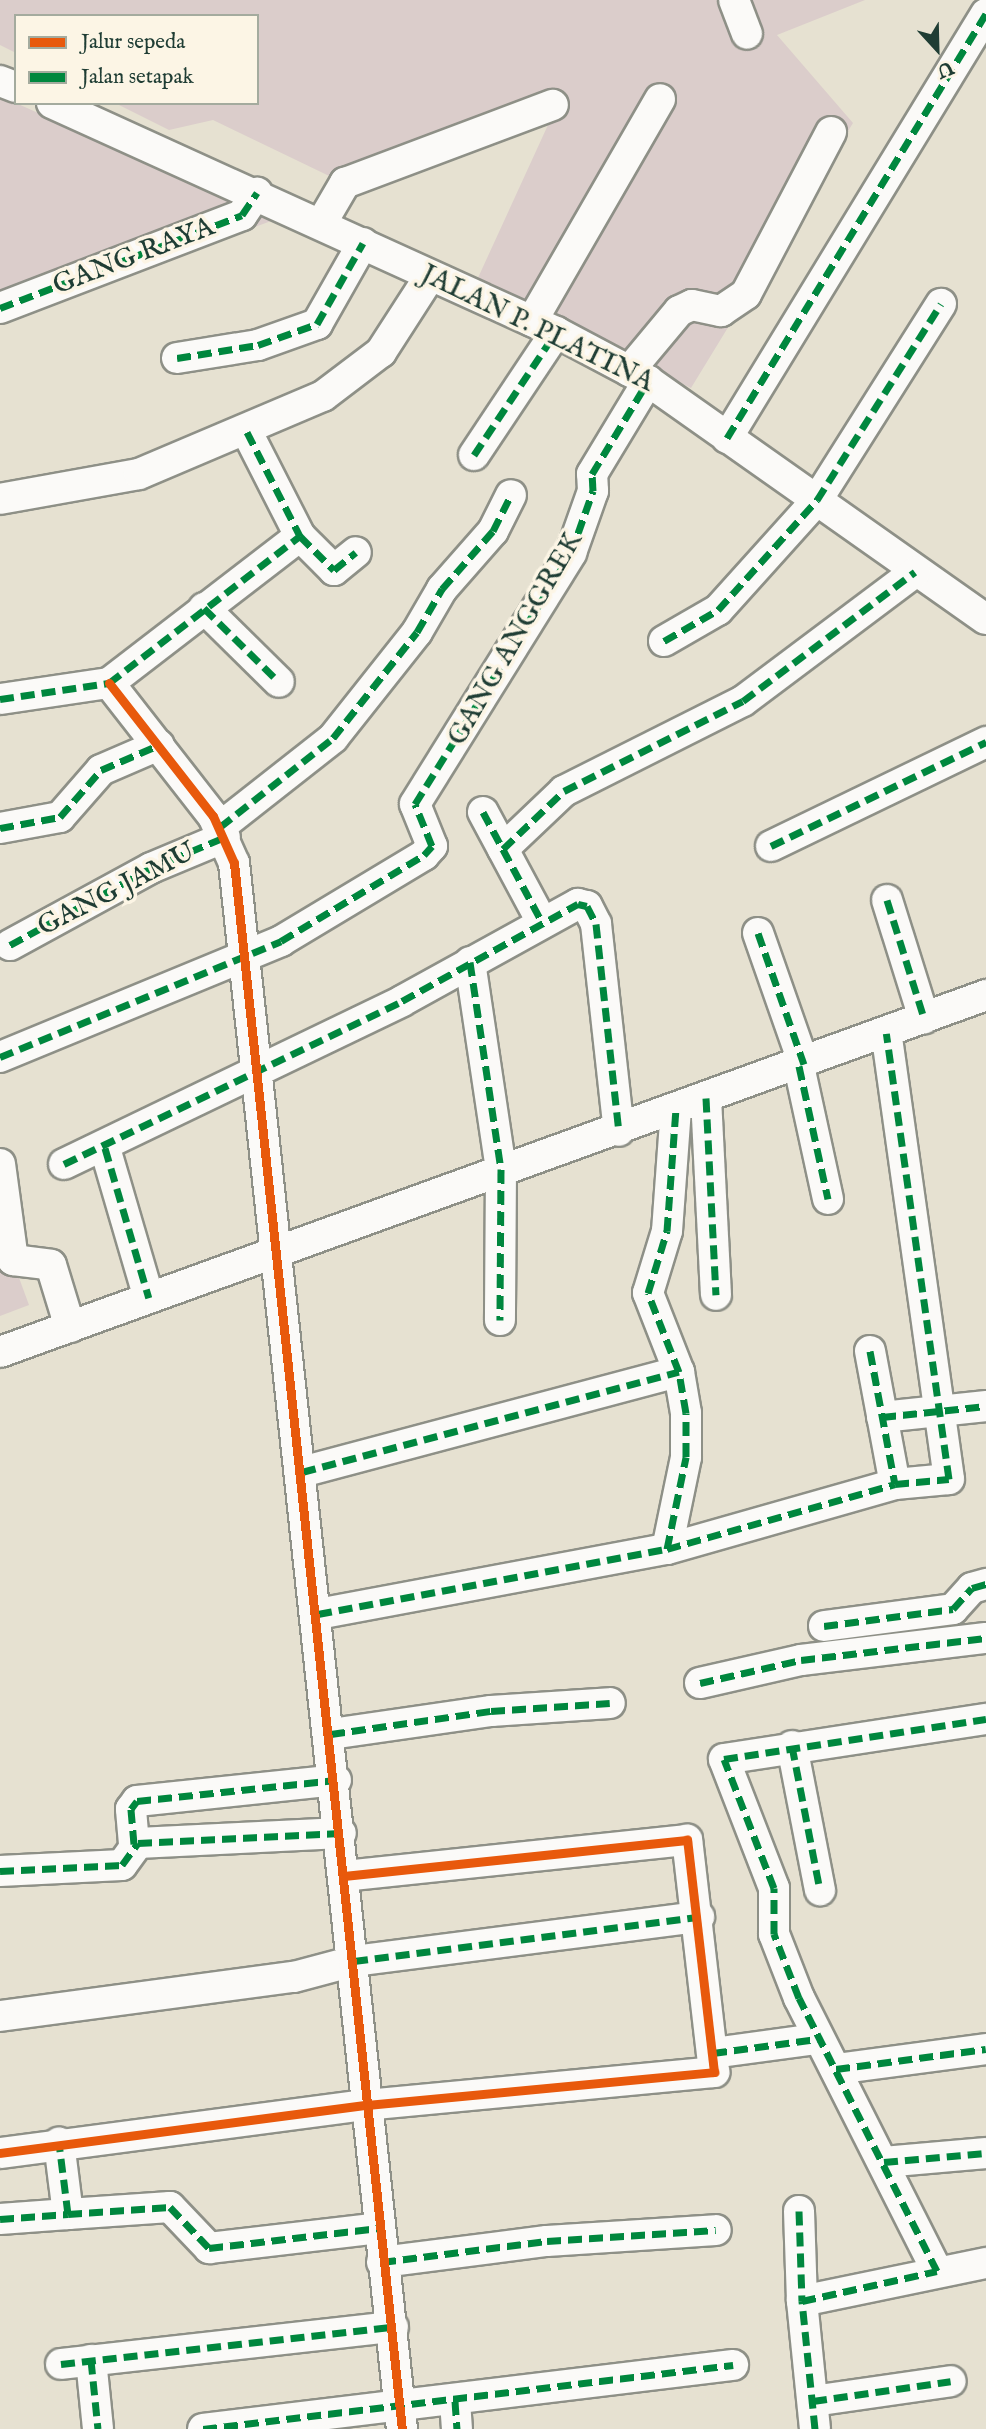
<!DOCTYPE html>
<html>
<head>
<meta charset="utf-8">
<style>
  body { margin:0 }
  #map { position:relative; width:986px; height:2429px; overflow:hidden; background:#e6e1d1; font-family:"IM FELL English",serif }
  div>[style] { position:absolute }
  [style*='--x'] { left:calc(var(--x)*1px); top:calc(var(--y)*1px); width:calc(var(--w)*1px); rotate:calc(var(--a)*1deg) }
  .industrial>* { inset:0; background:#dbcdcb }
  .roads { filter:drop-shadow(2px 0 #8e9087) drop-shadow(-2px 0 #8e9087) drop-shadow(0 2px #8e9087) drop-shadow(0 -2px #8e9087) }
  .minor>* { height:30px; margin:-15px; padding:0 15px; transform-origin:15px; border-radius:15px; background:#fbfaf8 }
  .quiet>* { height:7px; margin-top:-3.5px; transform-origin:0; background:repeating-linear-gradient(90deg,#00873e 0 14px,transparent 0 21px) }
  .cycleway>* { height:9px; margin:-4.5px; padding:0 4.5px; transform-origin:4.5px; border-radius:4.5px; background:#e8590c }
  span { translate:-50% -50%; white-space:nowrap; text-align:center; line-height:1.15; -webkit-text-stroke:7px #fcf5e5; paint-order:stroke }
  .street-label { font-size:28px; color:#1f3d34 }
  .legend { position:absolute; left:14px; top:14px; width:245px; height:91px; box-sizing:border-box; background:#fcf5e5; border:2px solid #a4ab9e; margin:0; padding:9px 12px; list-style:none; font-size:21px; color:#1f3d34 }
  .legend li { display:flex; align-items:center; gap:14px; height:35px }
  .legend b { width:35px; border:2px solid #a4ab9e }
  .north { position:absolute; left:902px; top:14px; width:70px; height:70px; -webkit-text-stroke:5px #fcf5e5; paint-order:stroke; rotate:158deg; font-size:19px; font-weight:700; line-height:28px; text-align:center; color:#1f3d34 }
  .north::after { content:''; display:block; margin:auto; width:24px; height:32px; background:#1f3d34; clip-path:polygon(50% 0,100% 100%,50% 72%,0 100%) }
</style>
</head>
<body>
<div id="map">
  <div class="industrial">
    <i style="clip-path:polygon(0 0,865px 0,777px 35px,853px 123px,691px 388px,477px 280px,553px 114px,350px 186px,213px 120px,169px 130px,115px 103px,257px 103px,257px 16px,16px 16px,16px 53px,0 45px)"></i>
    <i style="clip-path:polygon(0 94px,16px 103px,274px 220px,0 319px)"></i>
    <i style="clip-path:polygon(0 1226px,29px 1305px,0 1316px)"></i>
  </div>
  <div class="roads">
    <div class="minor">
      <i style="--x:734;--y:0;--w:36;--a:69"></i>
      <i style="--x:0;--y:81;--w:17;--a:21"></i>
      <i style="--x:52;--y:103;--w:554;--a:24.44"></i>
      <i style="--x:556;--y:332;--w:104;--a:28"></i>
      <i style="--x:648;--y:381;--w:413;--a:35.2"></i>
      <i style="--x:321;--y:224;--w:48;--a:-59.7"></i>
      <i style="--x:345;--y:183;--w:222;--a:-20.6"></i>
      <i style="--x:0;--y:308;--w:259;--a:-21"></i>
      <i style="--x:242;--y:215;--w:27;--a:-56"></i>
      <i style="--x:532;--y:321;--w:256;--a:-60"></i>
      <i style="--x:177;--y:358;--w:82;--a:-9.1"></i>
      <i style="--x:258;--y:345;--w:63;--a:-19.6"></i>
      <i style="--x:317;--y:324;--w:93;--a:-60.4"></i>
      <i style="--x:629;--y:371;--w:78;--a:-50.2"></i>
      <i style="--x:679;--y:311;--w:14;--a:-25"></i>
      <i style="--x:692;--y:305;--w:30;--a:12"></i>
      <i style="--x:721;--y:311;--w:30;--a:-34"></i>
      <i style="--x:746;--y:294;--w:183;--a:-62.3"></i>
      <i style="--x:247;--y:432;--w:117;--a:63"></i>
      <i style="--x:300;--y:536;--w:48;--a:45"></i>
      <i style="--x:334;--y:570;--w:28;--a:-39"></i>
      <i style="--x:727;--y:438;--w:497;--a:-58.6"></i>
      <i style="--x:474;--y:455;--w:148;--a:-56.3"></i>
      <i style="--x:0;--y:499;--w:141;--a:-10.2"></i>
      <i style="--x:139;--y:474;--w:200;--a:-23"></i>
      <i style="--x:323;--y:396;--w:73;--a:-37.2"></i>
      <i style="--x:381;--y:352;--w:90;--a:-57.2"></i>
      <i style="--x:204;--y:608;--w:105;--a:44.6"></i>
      <i style="--x:664;--y:641;--w:62;--a:-29.9"></i>
      <i style="--x:718;--y:610;--w:148;--a:-48"></i>
      <i style="--x:817;--y:500;--w:232;--a:-57.7"></i>
      <i style="--x:109;--y:683;--w:169;--a:52"></i>
      <i style="--x:213;--y:816;--w:51;--a:65.9"></i>
      <i style="--x:234;--y:863;--w:1575;--a:83.88"></i>
      <i style="--x:0;--y:699;--w:110;--a:-8.4"></i>
      <i style="--x:109;--y:683;--w:241;--a:-37.6"></i>
      <i style="--x:483;--y:812;--w:125;--a:61.8"></i>
      <i style="--x:220;--y:827;--w:144;--a:-38.2"></i>
      <i style="--x:333;--y:738;--w:135;--a:-51.6"></i>
      <i style="--x:417;--y:632;--w:50;--a:-59.8"></i>
      <i style="--x:442;--y:589;--w:77;--a:-48.7"></i>
      <i style="--x:493;--y:531;--w:40;--a:-63.4"></i>
      <i style="--x:0;--y:828;--w:61;--a:-10.4"></i>
      <i style="--x:60;--y:817;--w:62;--a:-48.9"></i>
      <i style="--x:101;--y:770;--w:63;--a:-23.3"></i>
      <i style="--x:771;--y:846;--w:239;--a:-25.8"></i>
      <i style="--x:503;--y:849;--w:84;--a:-43.6"></i>
      <i style="--x:564;--y:791;--w:200;--a:-26.7"></i>
      <i style="--x:743;--y:701;--w:215;--a:-36.9"></i>
      <i style="--x:887;--y:900;--w:124;--a:72.6"></i>
      <i style="--x:758;--y:933;--w:139;--a:70.7"></i>
      <i style="--x:10;--y:945;--w:161;--a:-28.6"></i>
      <i style="--x:151;--y:868;--w:80;--a:-22.7"></i>
      <i style="--x:470;--y:962;--w:209;--a:81.5"></i>
      <i style="--x:501;--y:1169;--w:151;--a:90.4"></i>
      <i style="--x:0;--y:1057;--w:304;--a:-22.4"></i>
      <i style="--x:281;--y:941;--w:167;--a:-31"></i>
      <i style="--x:424;--y:855;--w:12;--a:-48"></i>
      <i style="--x:432;--y:846;--w:45;--a:-112"></i>
      <i style="--x:415;--y:804;--w:296;--a:-58.1"></i>
      <i style="--x:571;--y:553;--w:66;--a:-70.5"></i>
      <i style="--x:593;--y:491;--w:17;--a:-93"></i>
      <i style="--x:592;--y:474;--w:109;--a:-58.9"></i>
      <i style="--x:799;--y:1066;--w:136;--a:77.7"></i>
      <i style="--x:706;--y:1098;--w:197;--a:87.1"></i>
      <i style="--x:105;--y:1148;--w:156;--a:73.7"></i>
      <i style="--x:0;--y:1164;--w:97;--a:82.3"></i>
      <i style="--x:13;--y:1260;--w:38;--a:7"></i>
      <i style="--x:51;--y:1265;--w:65;--a:73"></i>
      <i style="--x:64;--y:1164;--w:375;--a:-25.7"></i>
      <i style="--x:402;--y:1001;--w:201;--a:-28.9"></i>
      <i style="--x:578;--y:904;--w:9;--a:13"></i>
      <i style="--x:587;--y:906;--w:20;--a:63"></i>
      <i style="--x:596;--y:924;--w:208;--a:83.7"></i>
      <i style="--x:870;--y:1351;--w:135;--a:79.4"></i>
      <i style="--x:0;--y:1352;--w:1049;--a:-19.9"></i>
      <i style="--x:882;--y:1417;--w:105;--a:-6"></i>
      <i style="--x:302;--y:1472;--w:390;--a:-14.9"></i>
      <i style="--x:667;--y:1549;--w:94;--a:-78.3"></i>
      <i style="--x:686;--y:1457;--w:44;--a:-90"></i>
      <i style="--x:686;--y:1413;--w:42;--a:-99.7"></i>
      <i style="--x:679;--y:1372;--w:85;--a:-111.4"></i>
      <i style="--x:648;--y:1293;--w:65;--a:-73"></i>
      <i style="--x:667;--y:1231;--w:122;--a:-85.8"></i>
      <i style="--x:318;--y:1614;--w:355;--a:-10.6"></i>
      <i style="--x:667;--y:1549;--w:237;--a:-15.9"></i>
      <i style="--x:895;--y:1484;--w:54;--a:-5.3"></i>
      <i style="--x:949;--y:1479;--w:450;--a:-98"></i>
      <i style="--x:824;--y:1626;--w:130;--a:-7.5"></i>
      <i style="--x:953;--y:1609;--w:28;--a:-48"></i>
      <i style="--x:972;--y:1588;--w:15;--a:-16"></i>
      <i style="--x:700;--y:1683;--w:104;--a:-12.8"></i>
      <i style="--x:801;--y:1660;--w:186;--a:-6.8"></i>
      <i style="--x:331;--y:1734;--w:162;--a:-8.2"></i>
      <i style="--x:491;--y:1711;--w:119;--a:-3.8"></i>
      <i style="--x:792;--y:1746;--w:147;--a:79"></i>
      <i style="--x:134;--y:1844;--w:35;--a:-95"></i>
      <i style="--x:131;--y:1809;--w:10;--a:-53"></i>
      <i style="--x:137;--y:1801;--w:200;--a:-6"></i>
      <i style="--x:0;--y:1871;--w:122;--a:-2.8"></i>
      <i style="--x:122;--y:1865;--w:27;--a:-54"></i>
      <i style="--x:138;--y:1843;--w:203;--a:-2.8"></i>
      <i style="--x:0;--y:2016;--w:297;--a:-7.6"></i>
      <i style="--x:294;--y:1977;--w:62;--a:-14.9"></i>
      <i style="--x:354;--y:1961;--w:348;--a:-7.3"></i>
      <i style="--x:713;--y:2053;--w:105;--a:-7.7"></i>
      <i style="--x:836;--y:2069;--w:151;--a:-7.6"></i>
      <i style="--x:0;--y:2153;--w:369;--a:-7.5"></i>
      <i style="--x:366;--y:2105;--w:350;--a:-5.4"></i>
      <i style="--x:714;--y:2072;--w:234;--a:-96.6"></i>
      <i style="--x:687;--y:1840;--w:343;--a:174"></i>
      <i style="--x:884;--y:2162;--w:102;--a:-5"></i>
      <i style="--x:799;--y:2211;--w:90;--a:88.1"></i>
      <i style="--x:68;--y:2214;--w:102;--a:-3.9"></i>
      <i style="--x:170;--y:2207;--w:57;--a:46.4"></i>
      <i style="--x:209;--y:2248;--w:171;--a:-6.7"></i>
      <i style="--x:0;--y:2219;--w:68;--a:-4.2"></i>
      <i style="--x:68;--y:2214;--w:72;--a:-97.2"></i>
      <i style="--x:382;--y:2262;--w:166;--a:-7.3"></i>
      <i style="--x:547;--y:2241;--w:169;--a:-3.7"></i>
      <i style="--x:937;--y:2271;--w:306;--a:-116.8"></i>
      <i style="--x:799;--y:1998;--w:69;--a:-111.3"></i>
      <i style="--x:774;--y:1934;--w:46;--a:-90"></i>
      <i style="--x:774;--y:1888;--w:138;--a:-111.2"></i>
      <i style="--x:724;--y:1759;--w:265;--a:-8.7"></i>
      <i style="--x:91;--y:2360;--w:69;--a:84.2"></i>
      <i style="--x:61;--y:2364;--w:334;--a:-6.4"></i>
      <i style="--x:455;--y:2401;--w:28;--a:86"></i>
      <i style="--x:813;--y:2401;--w:139;--a:-8.2"></i>
      <i style="--x:203;--y:2429;--w:534;--a:-6.89"></i>
      <i style="--x:815;--y:2429;--w:129;--a:-95.8"></i>
      <i style="--x:802;--y:2301;--w:188;--a:-11.7"></i>
    </div>
  </div>
  <div class="quiet">
    <i style="--x:0;--y:308;--w:259;--a:-21"></i>
    <i style="--x:242;--y:215;--w:27;--a:-56"></i>
    <i style="--x:177;--y:358;--w:82;--a:-9.1"></i>
    <i style="--x:258;--y:345;--w:63;--a:-19.6"></i>
    <i style="--x:317;--y:324;--w:93;--a:-60.4"></i>
    <i style="--x:247;--y:432;--w:117;--a:63"></i>
    <i style="--x:300;--y:536;--w:48;--a:45"></i>
    <i style="--x:334;--y:570;--w:28;--a:-39"></i>
    <i style="--x:727;--y:438;--w:497;--a:-58.6"></i>
    <i style="--x:474;--y:455;--w:148;--a:-56.3"></i>
    <i style="--x:204;--y:608;--w:105;--a:44.6"></i>
    <i style="--x:664;--y:641;--w:62;--a:-29.9"></i>
    <i style="--x:718;--y:610;--w:148;--a:-48"></i>
    <i style="--x:817;--y:500;--w:232;--a:-57.7"></i>
    <i style="--x:0;--y:699;--w:110;--a:-8.4"></i>
    <i style="--x:109;--y:683;--w:241;--a:-37.6"></i>
    <i style="--x:483;--y:812;--w:125;--a:61.8"></i>
    <i style="--x:220;--y:827;--w:144;--a:-38.2"></i>
    <i style="--x:333;--y:738;--w:135;--a:-51.6"></i>
    <i style="--x:417;--y:632;--w:50;--a:-59.8"></i>
    <i style="--x:442;--y:589;--w:77;--a:-48.7"></i>
    <i style="--x:493;--y:531;--w:40;--a:-63.4"></i>
    <i style="--x:0;--y:828;--w:61;--a:-10.4"></i>
    <i style="--x:60;--y:817;--w:62;--a:-48.9"></i>
    <i style="--x:101;--y:770;--w:63;--a:-23.3"></i>
    <i style="--x:771;--y:846;--w:239;--a:-25.8"></i>
    <i style="--x:503;--y:849;--w:84;--a:-43.6"></i>
    <i style="--x:564;--y:791;--w:200;--a:-26.7"></i>
    <i style="--x:743;--y:701;--w:215;--a:-36.9"></i>
    <i style="--x:887;--y:900;--w:124;--a:72.6"></i>
    <i style="--x:758;--y:933;--w:139;--a:70.7"></i>
    <i style="--x:10;--y:945;--w:161;--a:-28.6"></i>
    <i style="--x:151;--y:868;--w:80;--a:-22.7"></i>
    <i style="--x:470;--y:962;--w:209;--a:81.5"></i>
    <i style="--x:501;--y:1169;--w:151;--a:90.4"></i>
    <i style="--x:0;--y:1057;--w:304;--a:-22.4"></i>
    <i style="--x:281;--y:941;--w:167;--a:-31"></i>
    <i style="--x:424;--y:855;--w:12;--a:-48"></i>
    <i style="--x:432;--y:846;--w:45;--a:-112"></i>
    <i style="--x:415;--y:804;--w:296;--a:-58.1"></i>
    <i style="--x:571;--y:553;--w:66;--a:-70.5"></i>
    <i style="--x:593;--y:491;--w:17;--a:-93"></i>
    <i style="--x:592;--y:474;--w:109;--a:-58.9"></i>
    <i style="--x:799;--y:1066;--w:136;--a:77.7"></i>
    <i style="--x:706;--y:1098;--w:197;--a:87.1"></i>
    <i style="--x:105;--y:1148;--w:156;--a:73.7"></i>
    <i style="--x:64;--y:1164;--w:375;--a:-25.7"></i>
    <i style="--x:402;--y:1001;--w:201;--a:-28.9"></i>
    <i style="--x:578;--y:904;--w:9;--a:13"></i>
    <i style="--x:587;--y:906;--w:20;--a:63"></i>
    <i style="--x:596;--y:924;--w:208;--a:83.7"></i>
    <i style="--x:870;--y:1351;--w:135;--a:79.4"></i>
    <i style="--x:882;--y:1417;--w:105;--a:-6"></i>
    <i style="--x:302;--y:1472;--w:390;--a:-14.9"></i>
    <i style="--x:667;--y:1549;--w:94;--a:-78.3"></i>
    <i style="--x:686;--y:1457;--w:44;--a:-90"></i>
    <i style="--x:686;--y:1413;--w:42;--a:-99.7"></i>
    <i style="--x:679;--y:1372;--w:85;--a:-111.4"></i>
    <i style="--x:648;--y:1293;--w:65;--a:-73"></i>
    <i style="--x:667;--y:1231;--w:122;--a:-85.8"></i>
    <i style="--x:318;--y:1614;--w:355;--a:-10.6"></i>
    <i style="--x:667;--y:1549;--w:237;--a:-15.9"></i>
    <i style="--x:895;--y:1484;--w:54;--a:-5.3"></i>
    <i style="--x:949;--y:1479;--w:450;--a:-98"></i>
    <i style="--x:824;--y:1626;--w:130;--a:-7.5"></i>
    <i style="--x:953;--y:1609;--w:28;--a:-48"></i>
    <i style="--x:972;--y:1588;--w:15;--a:-16"></i>
    <i style="--x:700;--y:1683;--w:104;--a:-12.8"></i>
    <i style="--x:801;--y:1660;--w:186;--a:-6.8"></i>
    <i style="--x:331;--y:1734;--w:162;--a:-8.2"></i>
    <i style="--x:491;--y:1711;--w:119;--a:-3.8"></i>
    <i style="--x:792;--y:1746;--w:147;--a:79"></i>
    <i style="--x:134;--y:1844;--w:35;--a:-95"></i>
    <i style="--x:131;--y:1809;--w:10;--a:-53"></i>
    <i style="--x:137;--y:1801;--w:200;--a:-6"></i>
    <i style="--x:0;--y:1871;--w:122;--a:-2.8"></i>
    <i style="--x:122;--y:1865;--w:27;--a:-54"></i>
    <i style="--x:138;--y:1843;--w:203;--a:-2.8"></i>
    <i style="--x:354;--y:1961;--w:348;--a:-7.3"></i>
    <i style="--x:713;--y:2053;--w:105;--a:-7.7"></i>
    <i style="--x:836;--y:2069;--w:151;--a:-7.6"></i>
    <i style="--x:884;--y:2162;--w:102;--a:-5"></i>
    <i style="--x:799;--y:2211;--w:90;--a:88.1"></i>
    <i style="--x:68;--y:2214;--w:102;--a:-3.9"></i>
    <i style="--x:170;--y:2207;--w:57;--a:46.4"></i>
    <i style="--x:209;--y:2248;--w:171;--a:-6.7"></i>
    <i style="--x:0;--y:2219;--w:68;--a:-4.2"></i>
    <i style="--x:68;--y:2214;--w:72;--a:-97.2"></i>
    <i style="--x:382;--y:2262;--w:166;--a:-7.3"></i>
    <i style="--x:547;--y:2241;--w:169;--a:-3.7"></i>
    <i style="--x:91;--y:2360;--w:69;--a:84.2"></i>
    <i style="--x:61;--y:2364;--w:334;--a:-6.4"></i>
    <i style="--x:455;--y:2401;--w:28;--a:86"></i>
    <i style="--x:813;--y:2401;--w:139;--a:-8.2"></i>
    <i style="--x:203;--y:2429;--w:534;--a:-6.89"></i>
    <i style="--x:815;--y:2429;--w:129;--a:-95.8"></i>
    <i style="--x:802;--y:2301;--w:138;--a:-12.5"></i>
    <i style="--x:937;--y:2271;--w:306;--a:-116.8"></i>
    <i style="--x:799;--y:1998;--w:69;--a:-111.3"></i>
    <i style="--x:774;--y:1934;--w:46;--a:-90"></i>
    <i style="--x:774;--y:1888;--w:138;--a:-111.2"></i>
    <i style="--x:724;--y:1759;--w:265;--a:-8.7"></i>
  </div>
  <div class="cycleway">
    <i style="--x:109;--y:683;--w:169;--a:52"></i>
    <i style="--x:213;--y:816;--w:51;--a:65.9"></i>
    <i style="--x:234;--y:863;--w:1575;--a:83.88"></i>
    <i style="--x:0;--y:2153;--w:369;--a:-7.5"></i>
    <i style="--x:366;--y:2105;--w:350;--a:-5.4"></i>
    <i style="--x:714;--y:2072;--w:234;--a:-96.6"></i>
    <i style="--x:687;--y:1840;--w:343;--a:174"></i>
  </div>
  <div class="street-label">
    <span style="left:134px;top:257px;rotate:-21deg">GANG RAYA</span>
    <span style="left:537px;top:329px;rotate:26deg">JALAN P. PLATINA</span>
    <span style="left:516px;top:639px;rotate:-60deg">GANG ANGGREK</span>
    <span style="left:117px;top:890px;rotate:-27deg">GANG JAMU</span>
  </div>
  <ul class="legend">
  <li><b style="height:9px;background:#e8590c"></b>Jalur sepeda</li>
  <li><b style="height:9px;background:#00873e"></b>Jalan setapak</li>
  </ul>
  <div class="north">U</div>
</div>
</body>
</html>
